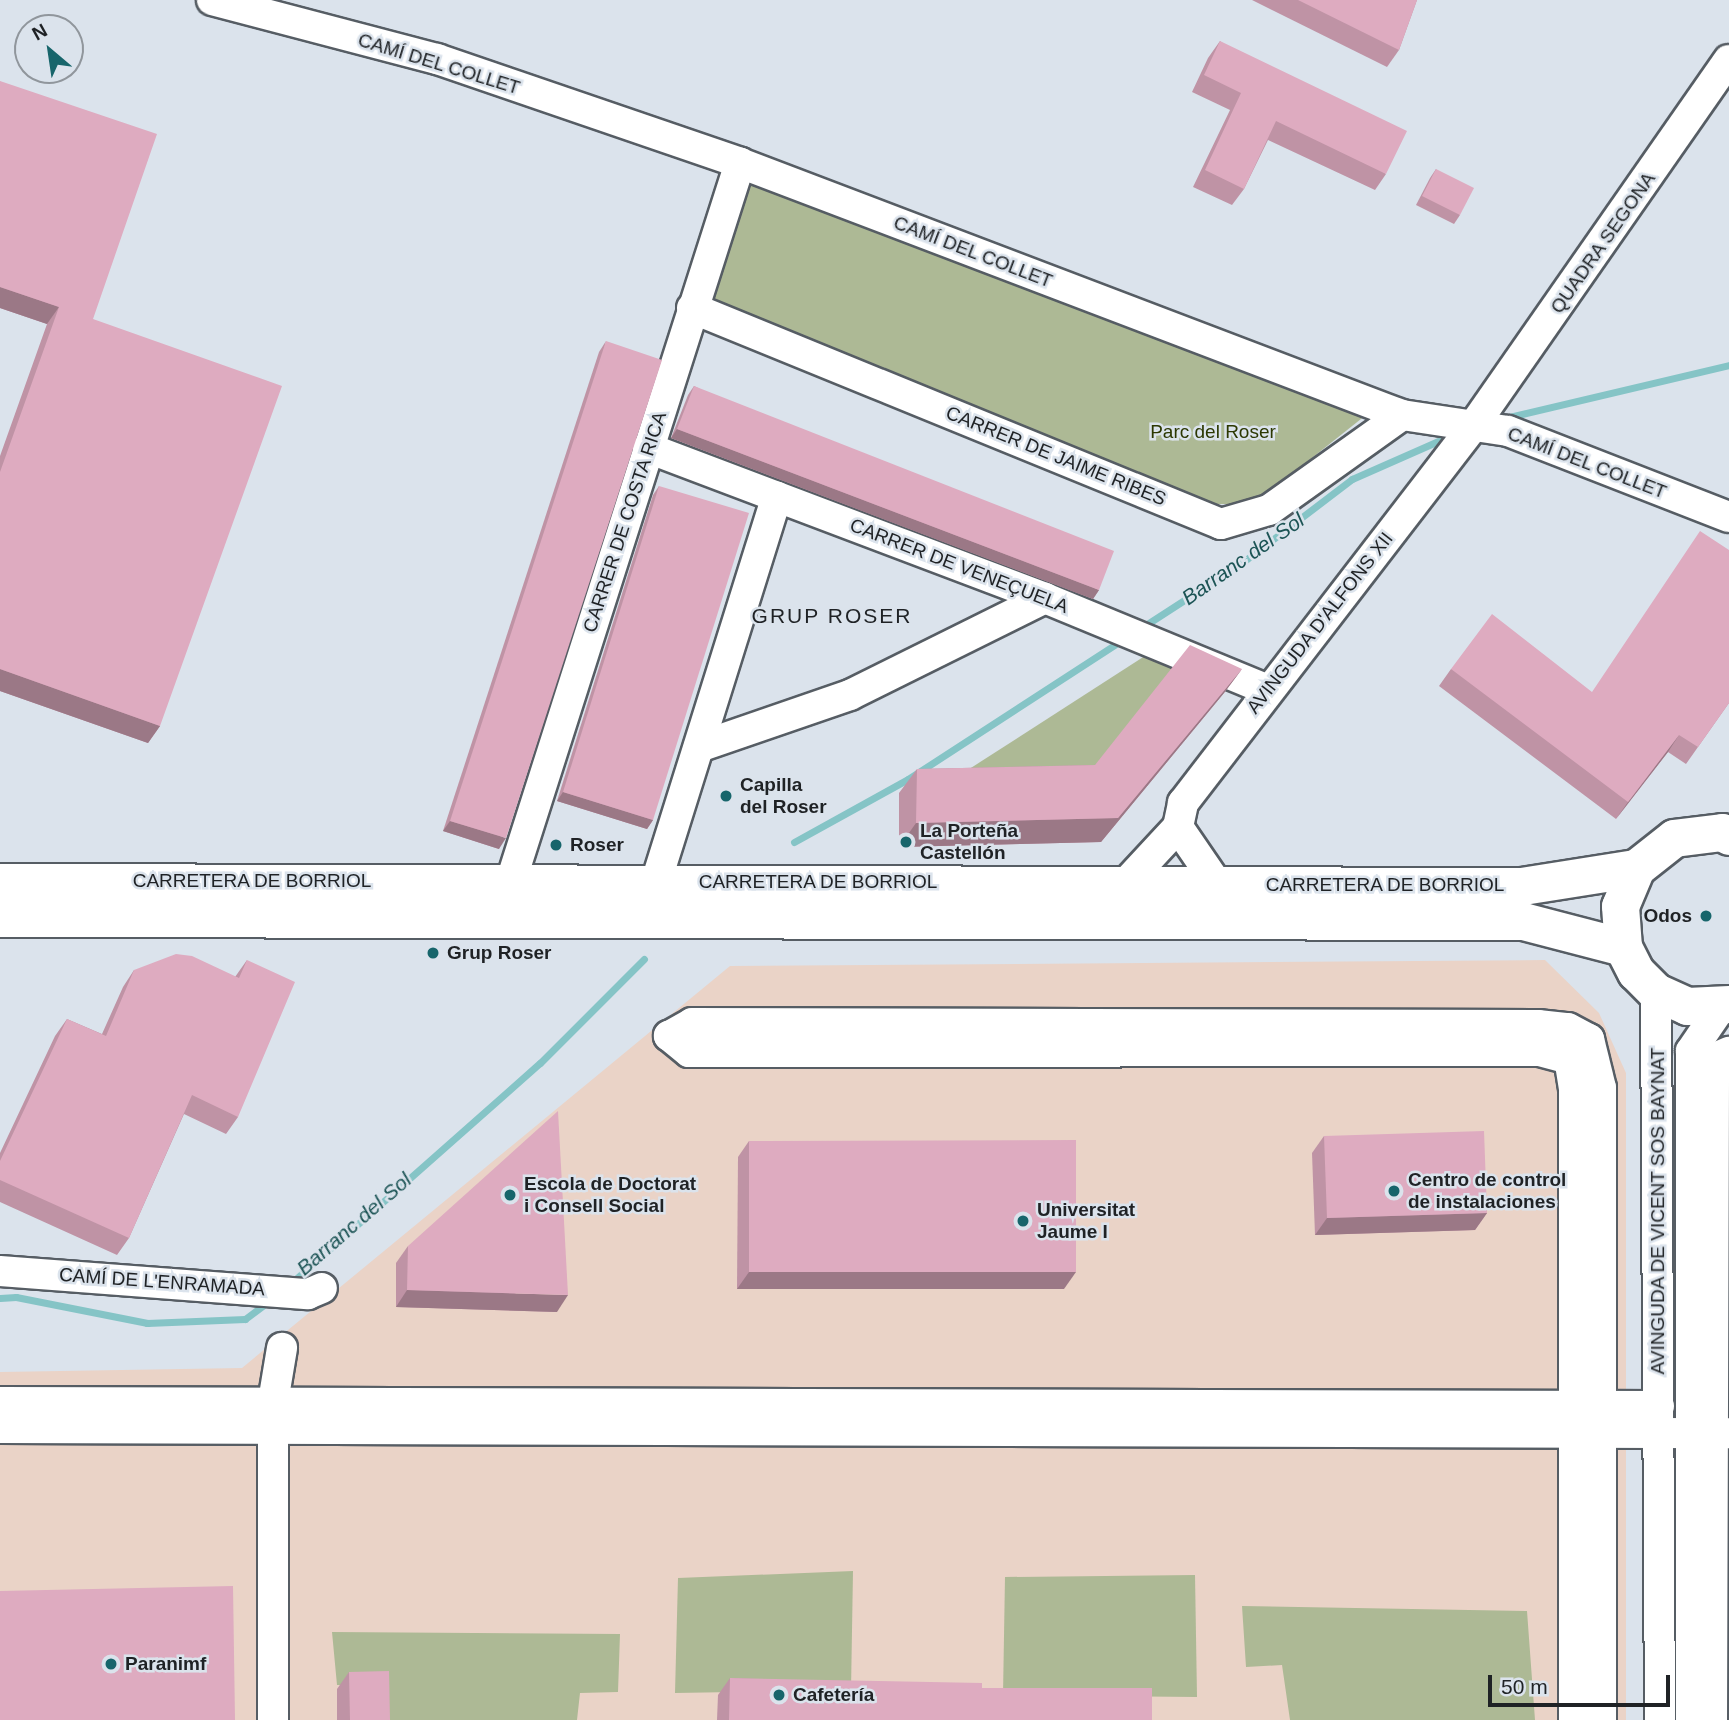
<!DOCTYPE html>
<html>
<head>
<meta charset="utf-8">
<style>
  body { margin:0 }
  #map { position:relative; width:1729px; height:1720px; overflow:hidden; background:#dbe3ec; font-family:Arial,sans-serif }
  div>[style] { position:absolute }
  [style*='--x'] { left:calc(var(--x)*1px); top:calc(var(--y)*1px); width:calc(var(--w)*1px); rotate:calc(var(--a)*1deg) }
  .education>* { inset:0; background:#ead3c7 }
  .green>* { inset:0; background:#adb995 }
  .stream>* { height:7px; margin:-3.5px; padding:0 3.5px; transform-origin:3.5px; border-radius:3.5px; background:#85c4c6 }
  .roads { filter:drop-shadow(2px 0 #565d64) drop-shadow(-2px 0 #565d64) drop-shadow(0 2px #565d64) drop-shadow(0 -2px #565d64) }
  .minor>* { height:30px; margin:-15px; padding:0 15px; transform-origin:15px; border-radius:15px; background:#fff }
  .major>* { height:37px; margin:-18.5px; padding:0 18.5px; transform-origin:18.5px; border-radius:18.5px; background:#fff }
  .wall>* { inset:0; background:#bf93a5 }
  .shaded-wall>* { inset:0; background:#9b7886 }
  .building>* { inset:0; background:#deabc0 }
  .dots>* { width:19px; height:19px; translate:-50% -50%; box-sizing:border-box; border:4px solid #dbe3ec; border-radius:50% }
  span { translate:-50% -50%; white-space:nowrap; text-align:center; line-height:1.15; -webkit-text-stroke:5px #dbe3ec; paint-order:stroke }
  .street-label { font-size:19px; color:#1f2225 }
  .park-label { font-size:19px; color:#2c3802 }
  .poi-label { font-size:19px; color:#1f2225; font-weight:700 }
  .left { translate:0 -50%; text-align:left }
  .right { translate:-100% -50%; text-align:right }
  .water-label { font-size:21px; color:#1c5455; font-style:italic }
  .neighbourhood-label { font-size:21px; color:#1f2225; letter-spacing:2px }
  .north { position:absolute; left:14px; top:14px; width:70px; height:70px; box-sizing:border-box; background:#dbe3ec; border:2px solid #90969c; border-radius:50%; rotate:331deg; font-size:19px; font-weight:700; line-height:28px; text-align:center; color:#1f2225 }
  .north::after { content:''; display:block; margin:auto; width:24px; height:32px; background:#17656b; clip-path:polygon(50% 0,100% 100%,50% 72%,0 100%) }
  .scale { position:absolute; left:1488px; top:1675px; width:182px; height:32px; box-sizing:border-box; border:4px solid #1f2225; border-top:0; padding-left:9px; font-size:21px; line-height:24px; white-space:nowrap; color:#1f2225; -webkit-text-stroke:5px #dbe3ec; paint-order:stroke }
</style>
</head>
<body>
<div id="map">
  <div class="education">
    <i style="clip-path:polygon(1545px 960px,1599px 1013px,1626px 1073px,1626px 1720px,0 1720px,0 1372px,242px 1368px,730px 966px)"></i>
  </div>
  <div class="green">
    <i style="clip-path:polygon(750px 182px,1366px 415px,1254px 504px,1207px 504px,710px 304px)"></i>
    <i style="clip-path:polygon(1151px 652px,1181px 660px,1078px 790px,932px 793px)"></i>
    <i style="clip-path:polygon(853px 1571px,851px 1690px,675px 1693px,678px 1578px)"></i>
    <i style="clip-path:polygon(1195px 1575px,1197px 1697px,1003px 1695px,1005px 1577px)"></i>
    <i style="clip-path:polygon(1242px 1606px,1527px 1611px,1535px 1720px,1290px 1720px,1282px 1665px,1246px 1667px)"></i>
    <i style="clip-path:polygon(332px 1632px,620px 1634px,618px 1692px,580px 1693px,577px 1720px,382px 1720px,379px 1685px,337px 1685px)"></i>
  </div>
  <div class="stream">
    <i style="--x:1505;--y:418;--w:230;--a:-13.3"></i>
    <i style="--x:1141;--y:628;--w:121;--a:-32.9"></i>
    <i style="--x:1243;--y:562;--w:137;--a:-37.3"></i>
    <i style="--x:1352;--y:479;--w:111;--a:-23.8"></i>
    <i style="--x:794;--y:842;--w:130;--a:-28.9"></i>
    <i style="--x:908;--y:779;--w:255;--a:-33"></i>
    <i style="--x:290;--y:1284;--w:334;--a:-41.5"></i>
    <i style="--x:540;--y:1063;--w:147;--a:-45"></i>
    <i style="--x:0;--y:1298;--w:16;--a:-4"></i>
    <i style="--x:16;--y:1297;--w:134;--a:11.2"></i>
    <i style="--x:147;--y:1323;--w:98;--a:-2.3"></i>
    <i style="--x:245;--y:1319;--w:31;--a:-37"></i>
  </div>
  <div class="roads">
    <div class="minor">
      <i style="--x:212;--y:0;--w:233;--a:14.7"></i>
      <i style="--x:437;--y:59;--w:320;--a:18.9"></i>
      <i style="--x:740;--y:163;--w:708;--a:20.84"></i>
      <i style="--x:1402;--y:415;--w:107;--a:8.6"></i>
      <i style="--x:1508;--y:431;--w:237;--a:21.3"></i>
      <i style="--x:692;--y:308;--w:571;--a:22.21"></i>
      <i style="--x:1221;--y:524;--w:50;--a:-16.3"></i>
      <i style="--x:1269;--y:510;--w:163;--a:-35.5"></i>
      <i style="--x:648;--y:448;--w:424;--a:20.7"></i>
      <i style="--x:1045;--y:598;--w:241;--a:22.4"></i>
      <i style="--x:699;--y:747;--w:160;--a:-19"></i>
      <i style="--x:850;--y:695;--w:218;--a:-26.4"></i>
      <i style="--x:1178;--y:827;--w:69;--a:55.6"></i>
      <i style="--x:511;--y:881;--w:754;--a:-72.31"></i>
      <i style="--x:656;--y:882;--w:404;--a:-72.6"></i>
      <i style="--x:1126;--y:883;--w:76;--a:-47.1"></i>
      <i style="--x:1178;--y:827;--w:25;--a:-78"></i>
      <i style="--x:1183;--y:803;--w:477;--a:-52.4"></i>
      <i style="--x:1474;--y:425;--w:445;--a:-55.1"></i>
      <i style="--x:1656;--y:992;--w:728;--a:89.69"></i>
      <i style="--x:0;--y:1271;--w:309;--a:4.3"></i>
      <i style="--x:308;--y:1294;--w:15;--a:-23"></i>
      <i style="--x:0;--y:1402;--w:1659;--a:0.14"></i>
      <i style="--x:0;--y:1428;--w:1729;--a:0.17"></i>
      <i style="--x:273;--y:1720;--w:318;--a:-90"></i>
      <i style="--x:273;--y:1402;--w:55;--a:-80.5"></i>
      <i style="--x:1574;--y:1720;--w:631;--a:-90"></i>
      <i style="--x:1574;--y:1089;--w:30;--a:-99"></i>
      <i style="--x:1569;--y:1059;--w:31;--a:-165"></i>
      <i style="--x:1539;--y:1051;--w:850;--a:179.93"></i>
      <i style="--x:689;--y:1052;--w:26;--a:-141"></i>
      <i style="--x:669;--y:1036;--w:26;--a:-29"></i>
      <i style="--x:692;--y:1023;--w:846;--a:0.14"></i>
      <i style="--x:1538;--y:1025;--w:30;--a:6"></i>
      <i style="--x:1568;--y:1028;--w:24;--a:28"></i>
      <i style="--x:1589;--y:1039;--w:50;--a:76.2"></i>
      <i style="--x:1601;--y:1088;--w:632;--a:90"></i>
      <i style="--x:1691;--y:1720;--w:669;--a:-90"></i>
      <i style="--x:1691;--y:1051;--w:53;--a:-55.7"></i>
      <i style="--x:1712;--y:1720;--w:654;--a:-89.82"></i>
      <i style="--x:1714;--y:1066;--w:9;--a:-72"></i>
      <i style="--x:1717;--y:1057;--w:13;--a:-23"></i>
    </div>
    <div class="major">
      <i style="--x:1729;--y:836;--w:8;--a:-150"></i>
      <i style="--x:1722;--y:832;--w:48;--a:172.9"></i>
      <i style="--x:1674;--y:838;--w:48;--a:141.7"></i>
      <i style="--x:1636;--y:868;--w:41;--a:112.8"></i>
      <i style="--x:1620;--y:906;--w:41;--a:85.8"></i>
      <i style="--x:1623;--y:947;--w:28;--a:63"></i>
      <i style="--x:1636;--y:972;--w:28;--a:45"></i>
      <i style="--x:1656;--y:992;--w:34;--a:24"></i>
      <i style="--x:1687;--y:1006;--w:42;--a:-2.7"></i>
      <i style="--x:0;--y:882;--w:1522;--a:0.15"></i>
      <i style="--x:1522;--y:886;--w:115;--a:-9"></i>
      <i style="--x:0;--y:918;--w:1523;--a:0.11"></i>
      <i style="--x:1523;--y:921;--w:103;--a:14.6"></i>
    </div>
  </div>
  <div class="wall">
    <i style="clip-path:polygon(1252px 0,1417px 0,1399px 50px,1387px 67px)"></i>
    <i style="clip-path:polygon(1220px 41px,1386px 174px,1375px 190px,1268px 140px,1244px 189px,1232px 205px,1193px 187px,1230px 110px,1192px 92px,1208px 58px)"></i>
    <i style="clip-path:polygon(0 81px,93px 319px,160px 726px,148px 743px,0 691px,0 456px,47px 324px,0 308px)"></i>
    <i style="clip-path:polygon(1436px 169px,1460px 215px,1454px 224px,1416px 205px,1430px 178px)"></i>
    <i style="clip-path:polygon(606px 341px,499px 849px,443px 831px,599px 352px)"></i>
    <i style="clip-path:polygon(694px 386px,1099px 590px,1093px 599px,671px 438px,688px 395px)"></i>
    <i style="clip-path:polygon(659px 486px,653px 820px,647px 829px,557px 801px,653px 495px)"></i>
    <i style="clip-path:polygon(1242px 669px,1224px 693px,1101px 842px,899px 847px,899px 793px,917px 769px,1095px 765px)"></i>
    <i style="clip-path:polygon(1451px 669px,1591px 692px,1729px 703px,1686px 764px,1668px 752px,1616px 819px,1439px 686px)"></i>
    <i style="clip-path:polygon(247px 960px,238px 1117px,226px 1134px,184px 1114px,129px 1238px,117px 1255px,0 1202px,0 1153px,55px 1036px,67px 1019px,102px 1034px,123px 987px,134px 970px,235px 977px)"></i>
    <i style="clip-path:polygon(1324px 1136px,1487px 1213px,1475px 1230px,1315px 1235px,1312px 1153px)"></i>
    <i style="clip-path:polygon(749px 1141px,1064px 1289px,737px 1289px,738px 1157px)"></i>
    <i style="clip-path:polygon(408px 1246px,557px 1312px,396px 1307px,396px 1263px)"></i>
    <i style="clip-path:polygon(349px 1672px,390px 1720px,337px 1720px,337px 1689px)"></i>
    <i style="clip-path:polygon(730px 1678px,982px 1688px,1152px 1720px,717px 1720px,718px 1695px)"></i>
  </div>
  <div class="shaded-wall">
    <i style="clip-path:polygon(0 287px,59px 307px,47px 324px,0 308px)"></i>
    <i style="clip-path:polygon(677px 429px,1099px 590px,1093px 599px,671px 438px)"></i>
    <i style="clip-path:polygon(0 669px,160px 726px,148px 743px,0 691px)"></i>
    <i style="clip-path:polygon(1242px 669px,1224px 693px,1101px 842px,899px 847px,916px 823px,1118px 818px)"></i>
    <i style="clip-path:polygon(1679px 735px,1668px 752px,1616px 819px,1628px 802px)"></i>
    <i style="clip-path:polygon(563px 792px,653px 820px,647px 829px,557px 801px)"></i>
    <i style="clip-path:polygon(450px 821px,506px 838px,499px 849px,443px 831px)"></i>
    <i style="clip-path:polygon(1487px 1213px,1475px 1230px,1315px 1235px,1327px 1218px)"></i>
    <i style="clip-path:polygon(749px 1272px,1076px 1272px,1064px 1289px,737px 1289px)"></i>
    <i style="clip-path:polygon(407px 1290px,568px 1295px,557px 1312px,396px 1307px)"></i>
  </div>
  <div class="building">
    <i style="clip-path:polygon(1298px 0,1417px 0,1399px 50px)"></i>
    <i style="clip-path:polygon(1220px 41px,1407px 131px,1386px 174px,1276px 121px,1244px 189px,1205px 170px,1241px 93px,1204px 75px)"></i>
    <i style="clip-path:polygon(0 81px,157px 134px,93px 319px,282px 386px,160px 726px,0 669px,0 472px,59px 307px,0 287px)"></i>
    <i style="clip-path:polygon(1436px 169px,1474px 188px,1460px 215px,1422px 196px)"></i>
    <i style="clip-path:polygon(606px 341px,662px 360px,506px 838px,450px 821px)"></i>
    <i style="clip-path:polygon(694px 386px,1114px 551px,1099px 590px,677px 429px)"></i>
    <i style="clip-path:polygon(659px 486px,749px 513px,653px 820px,563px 792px)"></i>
    <i style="clip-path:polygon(1700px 531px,1729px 550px,1729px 703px,1698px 747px,1679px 735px,1628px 802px,1451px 669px,1492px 614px,1592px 692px)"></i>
    <i style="clip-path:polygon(1190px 645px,1242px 669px,1118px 818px,916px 823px,917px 769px,1095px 765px)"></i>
    <i style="clip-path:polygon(176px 954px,192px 956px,239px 978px,247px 960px,295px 982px,238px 1117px,192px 1095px,129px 1238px,0 1180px,0 1161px,67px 1019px,106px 1036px,134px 970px)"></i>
    <i style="clip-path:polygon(558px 1111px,568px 1295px,407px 1290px,408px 1246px)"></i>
    <i style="clip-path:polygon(1484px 1131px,1487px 1213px,1327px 1218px,1324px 1136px)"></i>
    <i style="clip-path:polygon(1076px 1140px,1076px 1272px,749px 1272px,749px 1141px)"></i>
    <i style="clip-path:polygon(233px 1586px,235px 1720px,0 1720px,0 1591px)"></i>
    <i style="clip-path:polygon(389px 1671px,390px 1720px,350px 1720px,349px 1672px)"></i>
    <i style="clip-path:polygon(730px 1678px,982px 1683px,982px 1688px,1152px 1688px,1152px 1720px,729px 1720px)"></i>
  </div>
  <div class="dots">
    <i style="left:726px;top:796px;background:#17656b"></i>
    <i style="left:906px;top:842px;background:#17656b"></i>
    <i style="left:556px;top:845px;background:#17656b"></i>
    <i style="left:1706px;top:916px;background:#17656b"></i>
    <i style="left:433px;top:953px;background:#17656b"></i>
    <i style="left:1394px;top:1191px;background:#17656b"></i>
    <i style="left:510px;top:1195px;background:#17656b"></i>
    <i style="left:1023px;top:1221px;background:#17656b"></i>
    <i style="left:111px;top:1664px;background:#17656b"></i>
    <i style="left:779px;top:1695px;background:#17656b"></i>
  </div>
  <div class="street-label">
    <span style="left:439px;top:64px;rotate:17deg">CAMÍ DEL COLLET</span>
    <span style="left:1603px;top:243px;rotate:-55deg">QUADRA SEGONA</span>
    <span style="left:973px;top:252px;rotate:21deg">CAMÍ DEL COLLET</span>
    <span style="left:1056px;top:456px;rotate:22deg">CARRER DE JAIME RIBES</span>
    <span style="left:1587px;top:463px;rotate:21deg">CAMÍ DEL COLLET</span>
    <span style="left:625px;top:522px;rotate:-72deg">CARRER DE COSTA RICA</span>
    <span style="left:959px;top:566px;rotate:21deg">CARRER DE VENEÇUELA</span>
    <span style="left:1320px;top:623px;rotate:-52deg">AVINGUDA D'ALFONS XII</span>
    <span style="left:252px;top:881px">CARRETERA DE BORRIOL</span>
    <span style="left:818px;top:882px">CARRETERA DE BORRIOL</span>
    <span style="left:1385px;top:885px">CARRETERA DE BORRIOL</span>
    <span style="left:1658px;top:1211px;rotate:-90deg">AVINGUDA DE VICENT SOS BAYNAT</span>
    <span style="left:162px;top:1282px;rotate:4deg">CAMÍ DE L'ENRAMADA</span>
  </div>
  <div class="park-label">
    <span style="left:1213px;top:432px">Parc del Roser</span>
  </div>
  <div class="poi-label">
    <span class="left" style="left:740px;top:796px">Capilla<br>del Roser</span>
    <span class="left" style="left:920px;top:842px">La Porteña<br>Castellón</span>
    <span class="left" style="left:570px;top:845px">Roser</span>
    <span class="right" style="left:1692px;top:916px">Odos</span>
    <span class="left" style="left:447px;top:953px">Grup Roser</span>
    <span class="left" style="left:1408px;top:1191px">Centro de control<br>de instalaciones</span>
    <span class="left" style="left:524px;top:1195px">Escola de Doctorat<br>i Consell Social</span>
    <span class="left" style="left:1037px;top:1221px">Universitat<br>Jaume I</span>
    <span class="left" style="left:125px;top:1664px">Paranimf</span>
    <span class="left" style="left:793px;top:1695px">Cafetería</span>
  </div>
  <div class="water-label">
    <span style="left:1243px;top:559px;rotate:-35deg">Barranc del Sol</span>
    <span style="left:354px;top:1224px;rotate:-41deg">Barranc del Sol</span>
  </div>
  <div class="neighbourhood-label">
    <span style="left:832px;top:616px">GRUP ROSER</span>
  </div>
  <div class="north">N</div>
  <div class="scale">50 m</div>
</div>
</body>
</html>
